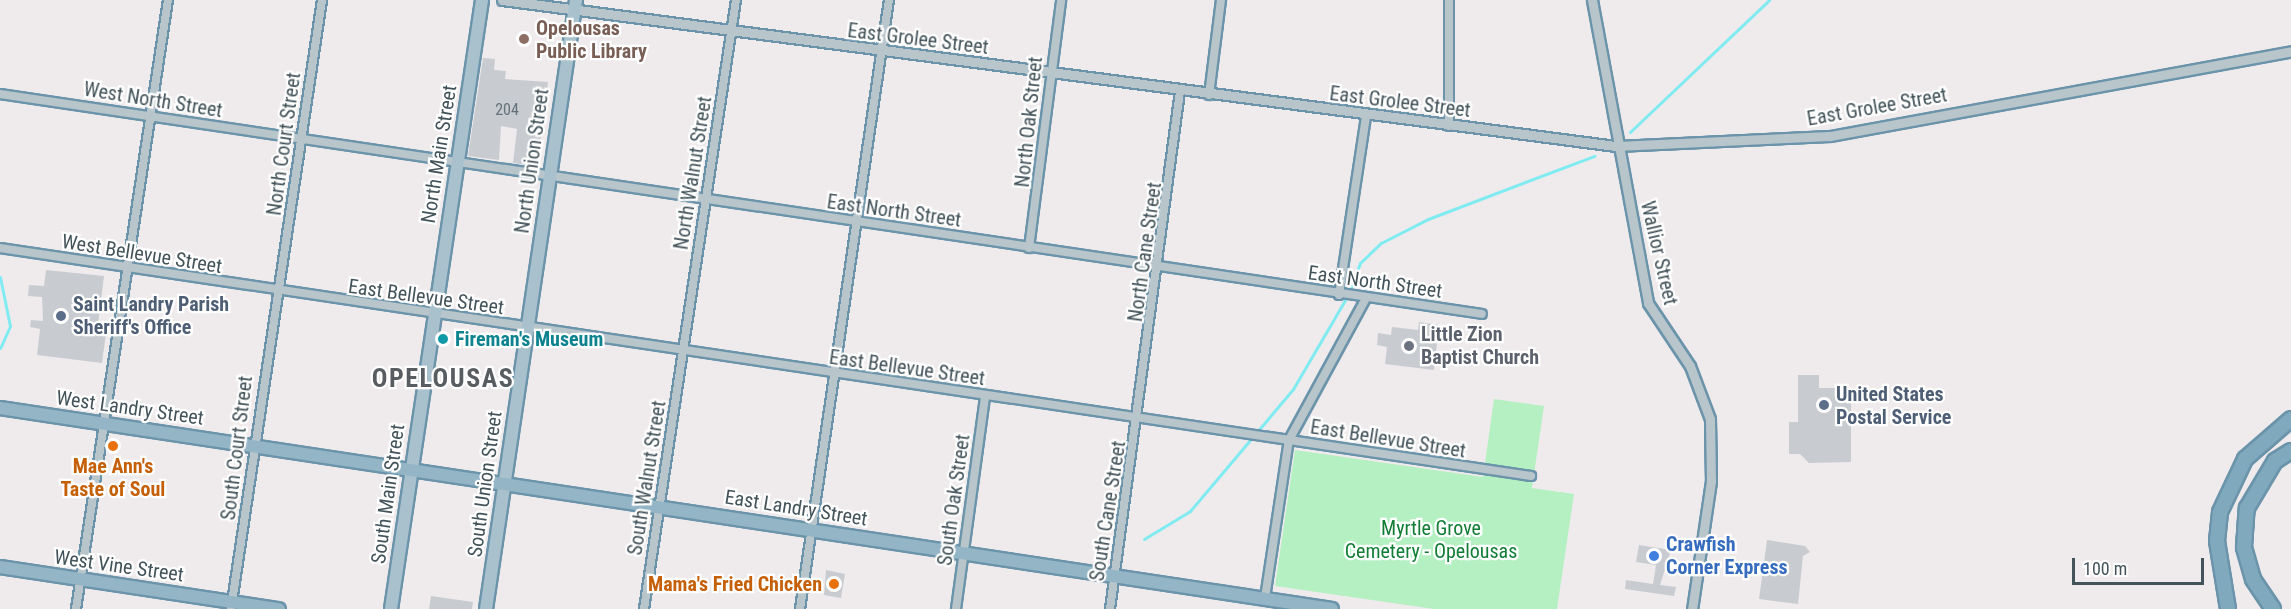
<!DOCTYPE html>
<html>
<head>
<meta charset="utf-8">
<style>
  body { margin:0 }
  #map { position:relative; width:2291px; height:609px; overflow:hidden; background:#efebec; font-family:"Roboto Condensed",sans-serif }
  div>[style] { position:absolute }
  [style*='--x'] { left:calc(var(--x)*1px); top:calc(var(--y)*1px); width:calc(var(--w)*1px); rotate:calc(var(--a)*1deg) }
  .green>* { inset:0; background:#b5f0c2 }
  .stream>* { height:3px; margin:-1.5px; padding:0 1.5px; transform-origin:1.5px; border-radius:1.5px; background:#80ebf0 }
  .building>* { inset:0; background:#c8ccd1 }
  .roads { filter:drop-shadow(2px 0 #6b94aa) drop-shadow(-2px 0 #6b94aa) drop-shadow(0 2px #6b94aa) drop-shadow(0 -2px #6b94aa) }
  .minor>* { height:8px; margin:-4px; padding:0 4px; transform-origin:4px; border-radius:4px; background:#b8c6cc }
  .tertiary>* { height:9px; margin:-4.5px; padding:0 4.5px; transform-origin:4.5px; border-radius:4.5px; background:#b8c6cc }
  .primary>* { height:12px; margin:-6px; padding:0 6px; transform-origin:6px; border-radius:6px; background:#a9c1cd }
  .trunk>* { height:12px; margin:-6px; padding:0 6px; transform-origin:6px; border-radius:6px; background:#94b5c6 }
  .motorway>* { height:14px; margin:-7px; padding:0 7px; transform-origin:7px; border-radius:7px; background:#80a9be }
  .dots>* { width:16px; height:16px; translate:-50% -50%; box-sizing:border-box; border:3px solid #fff; border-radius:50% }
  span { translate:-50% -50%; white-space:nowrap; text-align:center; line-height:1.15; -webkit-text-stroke:4.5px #fff; paint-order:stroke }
  .number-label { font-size:16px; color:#647178 }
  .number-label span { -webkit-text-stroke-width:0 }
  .education-label { font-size:20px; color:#785e54; font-weight:700 }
  .left { translate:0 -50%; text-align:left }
  .street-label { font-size:20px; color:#43535a }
  .service-label { font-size:20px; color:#4e5e75; font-weight:700 }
  .worship-label { font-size:20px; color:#5b616d; font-weight:700 }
  .culture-label { font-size:20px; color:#0d838f; font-weight:700 }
  .food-label { font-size:20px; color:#c56008; font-weight:700 }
  .right { translate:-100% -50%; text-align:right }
  .park-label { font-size:20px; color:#117d35 }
  .shop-label { font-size:20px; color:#366cbe; font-weight:700 }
  .district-label { font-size:26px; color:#585d61; font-weight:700; letter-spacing:1.5px }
  .scale { position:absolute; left:2072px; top:558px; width:132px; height:27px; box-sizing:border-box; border:3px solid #43535a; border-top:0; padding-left:8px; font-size:18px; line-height:21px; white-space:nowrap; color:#43535a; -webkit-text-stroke:4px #fff; paint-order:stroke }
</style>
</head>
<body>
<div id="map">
  <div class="green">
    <i style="clip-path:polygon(1494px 399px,1544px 406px,1532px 488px,1574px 494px,1557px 609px,1434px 609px,1275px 586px,1295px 450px,1483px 477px)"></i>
  </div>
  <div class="stream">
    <i style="--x:1630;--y:132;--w:192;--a:-43.5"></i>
    <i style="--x:0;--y:277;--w:50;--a:78.5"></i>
    <i style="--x:10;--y:326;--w:24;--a:114"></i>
    <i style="--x:1144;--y:539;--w:54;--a:-31.3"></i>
    <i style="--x:1190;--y:511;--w:160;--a:-49.8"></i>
    <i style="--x:1293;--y:389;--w:111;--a:-59.7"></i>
    <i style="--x:1349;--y:293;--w:32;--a:-70"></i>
    <i style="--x:1360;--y:263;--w:29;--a:-44"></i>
    <i style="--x:1381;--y:243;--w:53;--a:-27.1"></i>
    <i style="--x:1428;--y:219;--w:178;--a:-20.8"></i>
  </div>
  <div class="building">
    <i style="clip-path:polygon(483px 58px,495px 59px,494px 70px,506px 71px,505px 79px,548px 82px,537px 166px,513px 163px,517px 129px,501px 126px,499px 160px,468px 156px)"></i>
    <i style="clip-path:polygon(46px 270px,104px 276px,97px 332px,106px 333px,102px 363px,37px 355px,40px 329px,30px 327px,31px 320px,43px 321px,42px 297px,28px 296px,29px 285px,44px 286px)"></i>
    <i style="clip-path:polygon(1419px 322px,1439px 325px,1434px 370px,1385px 364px,1387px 347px,1377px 345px,1378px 333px,1391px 335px,1392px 327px,1418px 330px)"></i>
    <i style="clip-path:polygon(1798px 375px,1819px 375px,1819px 388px,1851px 388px,1851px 462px,1809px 463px,1800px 454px,1789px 454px,1789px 422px,1798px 422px)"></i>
    <i style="clip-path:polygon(1767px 540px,1805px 546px,1810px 552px,1803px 556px,1798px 604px,1759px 599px)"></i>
    <i style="clip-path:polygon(1639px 545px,1671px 550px,1660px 585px,1676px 587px,1674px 596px,1625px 589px,1626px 580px,1653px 584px,1656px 565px,1636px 562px)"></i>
    <i style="clip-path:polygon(826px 570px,845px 574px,841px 598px,824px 595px)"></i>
    <i style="clip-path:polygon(431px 596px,473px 602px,472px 609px,429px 609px)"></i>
  </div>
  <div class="roads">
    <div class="minor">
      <i style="--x:0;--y:94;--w:1498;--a:8.44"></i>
      <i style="--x:1209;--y:95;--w:96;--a:-82.8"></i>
      <i style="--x:1449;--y:126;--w:126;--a:-90"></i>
      <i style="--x:0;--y:248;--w:1548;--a:8.47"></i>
      <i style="--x:1029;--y:248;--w:250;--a:-82.6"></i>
      <i style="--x:1339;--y:295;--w:181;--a:-81.4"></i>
      <i style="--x:1265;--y:598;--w:160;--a:-81.4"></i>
      <i style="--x:1289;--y:440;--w:162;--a:-61.5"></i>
      <i style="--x:76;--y:609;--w:616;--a:-81.41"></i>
      <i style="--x:231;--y:609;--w:616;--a:-81.5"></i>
      <i style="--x:644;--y:609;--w:616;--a:-81.41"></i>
      <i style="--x:800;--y:609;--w:615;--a:-81.69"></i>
      <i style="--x:956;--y:609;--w:214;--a:-82.2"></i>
      <i style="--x:1110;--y:609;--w:523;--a:-82.3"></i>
    </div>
    <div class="tertiary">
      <i style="--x:502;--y:0;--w:1124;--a:7.47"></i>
      <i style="--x:1616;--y:146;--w:214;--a:-2.7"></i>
      <i style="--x:1830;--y:136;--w:469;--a:-10.4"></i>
      <i style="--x:1592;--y:0;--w:308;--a:79.5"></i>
      <i style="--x:1648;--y:303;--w:76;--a:56.3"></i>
      <i style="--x:1690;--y:366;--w:57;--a:69.3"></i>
      <i style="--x:1710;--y:419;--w:62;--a:89.1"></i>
      <i style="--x:1711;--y:481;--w:129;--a:98.4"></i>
    </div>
    <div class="primary">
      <i style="--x:391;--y:609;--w:616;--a:-81.5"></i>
      <i style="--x:486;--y:609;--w:616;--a:-81.59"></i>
    </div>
    <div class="trunk">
      <i style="--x:0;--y:408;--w:1347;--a:8.58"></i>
      <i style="--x:0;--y:567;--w:282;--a:8.6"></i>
    </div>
    <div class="motorway">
      <i style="--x:2228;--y:609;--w:69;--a:-99.2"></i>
      <i style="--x:2217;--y:541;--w:29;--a:-84"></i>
      <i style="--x:2220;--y:512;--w:59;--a:-64.7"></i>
      <i style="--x:2245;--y:459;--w:61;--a:-41"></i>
      <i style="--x:2273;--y:609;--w:36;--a:-124"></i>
      <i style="--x:2253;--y:579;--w:33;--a:-106"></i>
      <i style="--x:2244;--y:547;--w:39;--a:-86"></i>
      <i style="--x:2247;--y:508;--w:55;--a:-59.2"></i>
      <i style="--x:2275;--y:461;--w:19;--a:-32"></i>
    </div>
  </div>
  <div class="dots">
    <i style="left:524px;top:39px;background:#8d6e63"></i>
    <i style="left:61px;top:316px;background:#5c6f8a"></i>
    <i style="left:443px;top:339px;background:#0f9aa8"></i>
    <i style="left:1409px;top:346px;background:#6b7280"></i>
    <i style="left:1824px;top:405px;background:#5c6f8a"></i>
    <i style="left:113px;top:446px;background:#e8710a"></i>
    <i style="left:1654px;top:556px;background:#3f7fe0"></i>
    <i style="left:834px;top:584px;background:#e8710a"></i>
  </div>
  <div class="number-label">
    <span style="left:507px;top:110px">204</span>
  </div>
  <div class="education-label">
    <span class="left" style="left:536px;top:40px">Opelousas<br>Public Library</span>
  </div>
  <div class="street-label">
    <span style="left:918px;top:39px;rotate:7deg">East Grolee Street</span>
    <span style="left:153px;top:100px;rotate:9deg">West North Street</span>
    <span style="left:1400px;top:102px;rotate:7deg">East Grolee Street</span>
    <span style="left:1877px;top:107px;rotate:-10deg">East Grolee Street</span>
    <span style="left:1029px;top:122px;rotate:-84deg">North Oak Street</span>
    <span style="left:284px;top:144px;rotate:-82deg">North Court Street</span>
    <span style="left:439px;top:154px;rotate:-81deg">North Main Street</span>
    <span style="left:532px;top:161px;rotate:-82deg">North Union Street</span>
    <span style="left:693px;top:173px;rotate:-81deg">North Walnut Street</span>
    <span style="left:894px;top:211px;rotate:8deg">East North Street</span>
    <span style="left:1145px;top:252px;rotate:-82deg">North Cane Street</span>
    <span style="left:1659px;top:253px;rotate:77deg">Wallior Street</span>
    <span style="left:142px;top:254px;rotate:9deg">West Bellevue Street</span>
    <span style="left:1375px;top:282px;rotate:8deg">East North Street</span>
    <span style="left:426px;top:297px;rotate:8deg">East Bellevue Street</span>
    <span style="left:907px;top:368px;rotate:8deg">East Bellevue Street</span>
    <span style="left:130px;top:408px;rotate:8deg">West Landry Street</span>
    <span style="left:1388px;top:439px;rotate:9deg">East Bellevue Street</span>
    <span style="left:237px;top:448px;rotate:-83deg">South Court Street</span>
    <span style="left:647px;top:478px;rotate:-81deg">South Walnut Street</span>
    <span style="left:485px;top:484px;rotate:-82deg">South Union Street</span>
    <span style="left:388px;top:494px;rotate:-82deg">South Main Street</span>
    <span style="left:954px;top:500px;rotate:-82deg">South Oak Street</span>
    <span style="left:796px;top:508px;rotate:9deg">East Landry Street</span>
    <span style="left:1108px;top:511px;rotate:-81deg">South Cane Street</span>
    <span style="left:119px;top:566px;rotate:8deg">West Vine Street</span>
  </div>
  <div class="service-label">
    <span class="left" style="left:73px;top:316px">Saint Landry Parish<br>Sheriff's Office</span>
    <span class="left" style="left:1836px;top:406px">United States<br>Postal Service</span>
  </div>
  <div class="worship-label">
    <span class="left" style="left:1421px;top:346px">Little Zion<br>Baptist Church</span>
  </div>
  <div class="culture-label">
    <span class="left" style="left:455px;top:339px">Fireman's Museum</span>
  </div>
  <div class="food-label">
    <span style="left:113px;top:478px">Mae Ann's<br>Taste of Soul</span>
    <span class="right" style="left:822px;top:584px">Mama's Fried Chicken</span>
  </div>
  <div class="park-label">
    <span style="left:1431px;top:540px">Myrtle Grove<br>Cemetery - Opelousas</span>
  </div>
  <div class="shop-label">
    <span class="left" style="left:1666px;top:556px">Crawfish<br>Corner Express</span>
  </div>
  <div class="district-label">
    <span style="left:443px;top:379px">OPELOUSAS</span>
  </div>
  <div class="scale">100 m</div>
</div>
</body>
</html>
